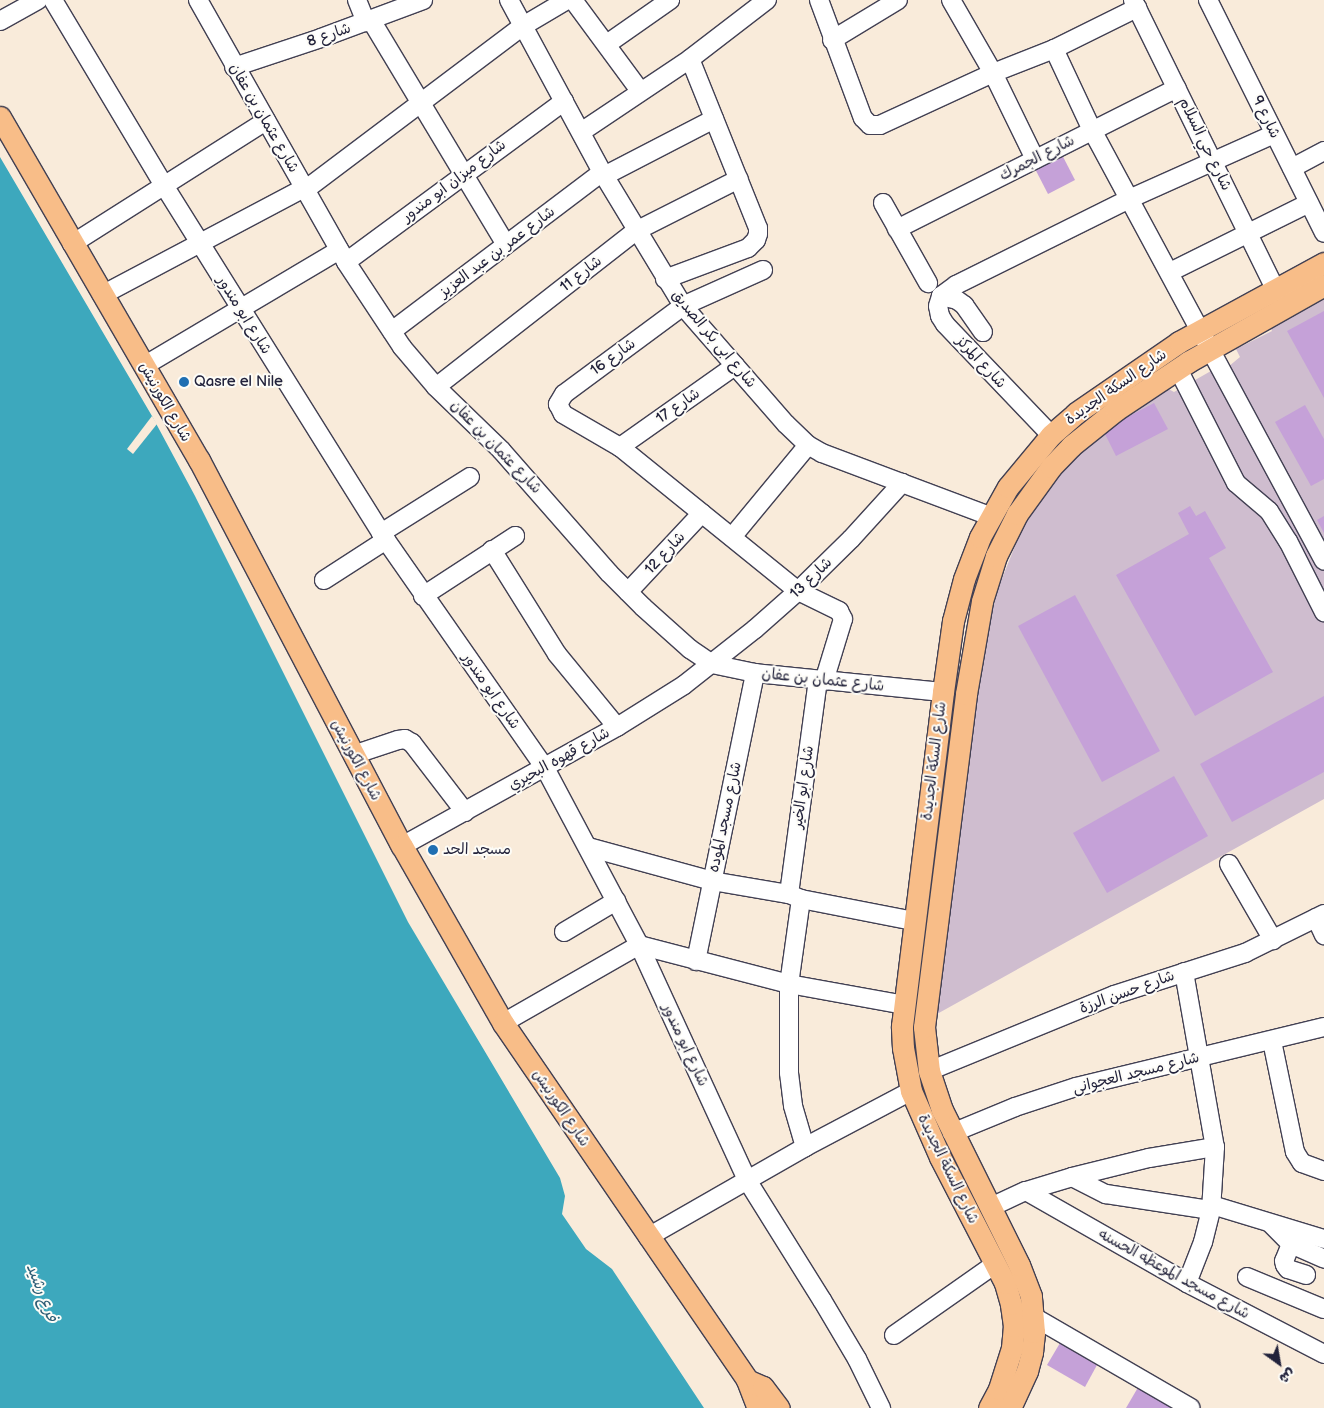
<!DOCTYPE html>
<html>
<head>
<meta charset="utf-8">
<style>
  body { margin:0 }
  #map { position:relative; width:1324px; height:1408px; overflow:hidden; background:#f9ebda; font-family:"Balsamiq Sans","Playpen Sans Arabic",sans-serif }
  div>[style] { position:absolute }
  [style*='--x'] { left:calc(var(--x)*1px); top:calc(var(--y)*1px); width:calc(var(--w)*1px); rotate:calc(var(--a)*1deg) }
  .industrial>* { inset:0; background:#cfbdcf }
  .water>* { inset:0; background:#3da8bd }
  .pier>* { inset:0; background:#f9ebda }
  .building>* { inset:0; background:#c5a1d8 }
  .roads { filter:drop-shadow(1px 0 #424053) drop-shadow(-1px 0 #424053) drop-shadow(0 1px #424053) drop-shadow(0 -1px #424053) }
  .minor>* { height:18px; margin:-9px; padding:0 9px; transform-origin:9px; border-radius:9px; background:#fff }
  .major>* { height:21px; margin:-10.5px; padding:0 10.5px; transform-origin:10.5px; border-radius:10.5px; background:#f8bd88 }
  .dots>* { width:14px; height:14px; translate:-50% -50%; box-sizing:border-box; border:2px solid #fdfcf7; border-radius:50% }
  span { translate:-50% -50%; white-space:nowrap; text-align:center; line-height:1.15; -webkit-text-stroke:4px #fdfcf7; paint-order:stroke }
  .street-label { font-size:15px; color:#22223b }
  .poi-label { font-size:15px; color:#22223b }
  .left { translate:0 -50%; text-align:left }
  .water-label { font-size:16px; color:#2e5e76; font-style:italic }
  .north { position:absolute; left:1254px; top:1338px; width:50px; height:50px; -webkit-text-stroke:4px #fdfcf7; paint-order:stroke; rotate:148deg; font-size:14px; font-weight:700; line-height:20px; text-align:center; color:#22223b }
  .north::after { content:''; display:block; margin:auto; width:18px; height:22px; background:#22223b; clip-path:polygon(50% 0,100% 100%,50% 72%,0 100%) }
</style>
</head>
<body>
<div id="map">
  <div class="industrial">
    <i style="clip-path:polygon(1324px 294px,1324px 799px,937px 1014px,971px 705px,997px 591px,1025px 521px,1055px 477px,1090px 440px,1163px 386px,1174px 392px,1225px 363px,1228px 367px,1240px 357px,1236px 349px,1272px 331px,1269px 324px)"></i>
  </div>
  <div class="water">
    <i style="clip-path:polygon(0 157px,152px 416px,195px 496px,408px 922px,560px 1178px,565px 1196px,562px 1214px,586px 1249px,612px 1269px,704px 1408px,0 1408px)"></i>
  </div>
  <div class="pier">
    <i style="clip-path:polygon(152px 416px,157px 424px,133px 454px,127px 449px)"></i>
  </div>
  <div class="building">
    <i style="clip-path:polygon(1059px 149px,1075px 180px,1048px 194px,1032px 163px)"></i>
    <i style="clip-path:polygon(1324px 311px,1324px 398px,1287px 331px)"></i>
    <i style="clip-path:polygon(1154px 403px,1168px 429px,1116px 456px,1103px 430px)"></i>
    <i style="clip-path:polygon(1305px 405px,1324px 439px,1324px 479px,1311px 486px,1275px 422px)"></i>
    <i style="clip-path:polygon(1190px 506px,1196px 516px,1205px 511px,1226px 548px,1209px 558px,1273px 672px,1195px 716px,1116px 575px,1189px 534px,1178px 513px)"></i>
    <i style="clip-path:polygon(1324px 516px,1324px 533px,1317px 520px)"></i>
    <i style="clip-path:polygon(1075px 595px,1160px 751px,1102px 782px,1018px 626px)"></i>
    <i style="clip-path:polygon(1324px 696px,1324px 772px,1232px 822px,1200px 764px)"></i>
    <i style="clip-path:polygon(1174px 776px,1208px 836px,1107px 893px,1073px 833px)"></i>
    <i style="clip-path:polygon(1060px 1343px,1097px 1365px,1085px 1387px,1047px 1365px)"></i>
    <i style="clip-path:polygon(1140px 1384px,1181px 1408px,1126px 1408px)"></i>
  </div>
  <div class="roads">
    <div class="minor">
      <i style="--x:53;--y:0;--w:218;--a:59.1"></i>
      <i style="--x:165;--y:187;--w:408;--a:58"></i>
      <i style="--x:381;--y:533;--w:287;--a:55.1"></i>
      <i style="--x:545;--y:768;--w:200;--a:62"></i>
      <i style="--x:639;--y:945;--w:259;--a:65.3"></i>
      <i style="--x:747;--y:1180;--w:142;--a:58"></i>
      <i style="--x:822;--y:1300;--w:69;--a:59.3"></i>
      <i style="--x:857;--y:1359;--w:55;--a:63.9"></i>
      <i style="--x:198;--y:0;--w:301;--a:60.5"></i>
      <i style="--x:346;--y:262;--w:102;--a:56.6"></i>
      <i style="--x:402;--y:347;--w:52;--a:49.6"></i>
      <i style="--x:436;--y:387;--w:91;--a:44.1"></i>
      <i style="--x:501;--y:450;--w:164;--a:48.7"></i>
      <i style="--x:609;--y:573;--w:48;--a:45"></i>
      <i style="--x:643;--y:607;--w:63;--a:41.8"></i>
      <i style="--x:690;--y:649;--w:27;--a:34"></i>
      <i style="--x:712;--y:664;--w:44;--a:11.8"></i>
      <i style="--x:755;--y:673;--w:189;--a:5.8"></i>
      <i style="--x:357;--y:0;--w:24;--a:68"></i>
      <i style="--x:509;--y:0;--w:196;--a:61.6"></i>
      <i style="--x:602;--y:172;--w:157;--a:58.8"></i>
      <i style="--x:683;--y:306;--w:157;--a:48.9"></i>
      <i style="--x:786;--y:424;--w:30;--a:44"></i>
      <i style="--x:808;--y:445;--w:16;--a:30"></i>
      <i style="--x:822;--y:453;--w:179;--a:20.6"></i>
      <i style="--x:573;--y:0;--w:113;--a:53.6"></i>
      <i style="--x:819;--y:0;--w:126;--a:69.6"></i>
      <i style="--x:863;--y:118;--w:10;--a:45"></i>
      <i style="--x:870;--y:125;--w:10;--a:0"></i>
      <i style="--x:880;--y:125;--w:124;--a:-24.7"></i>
      <i style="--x:993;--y:73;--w:66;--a:-21.5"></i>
      <i style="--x:1054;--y:49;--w:93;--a:-26.3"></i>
      <i style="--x:951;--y:0;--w:84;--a:60.1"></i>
      <i style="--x:993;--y:73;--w:96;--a:64"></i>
      <i style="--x:1133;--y:0;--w:322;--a:63.8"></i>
      <i style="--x:1208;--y:0;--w:260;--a:63.5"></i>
      <i style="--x:371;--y:20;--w:262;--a:59"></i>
      <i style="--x:0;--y:21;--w:43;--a:-28.9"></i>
      <i style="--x:832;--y:40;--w:77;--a:-31.2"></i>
      <i style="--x:607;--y:44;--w:77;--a:-34.9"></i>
      <i style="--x:1054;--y:49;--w:89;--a:64.9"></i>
      <i style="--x:1092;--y:130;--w:489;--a:61.7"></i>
      <i style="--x:234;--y:67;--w:92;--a:-18.4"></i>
      <i style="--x:321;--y:38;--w:109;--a:-20.4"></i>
      <i style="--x:581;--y:132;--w:131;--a:-33.8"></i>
      <i style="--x:690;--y:59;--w:97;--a:-37.5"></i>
      <i style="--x:1292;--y:168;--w:36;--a:-28"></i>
      <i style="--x:604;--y:176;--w:124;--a:-27.4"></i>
      <i style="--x:305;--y:190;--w:273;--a:-37"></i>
      <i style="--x:523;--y:26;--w:51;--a:-30.6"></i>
      <i style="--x:883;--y:203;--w:92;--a:60.6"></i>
      <i style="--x:897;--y:229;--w:313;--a:-26.7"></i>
      <i style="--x:72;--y:244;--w:230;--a:-32.4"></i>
      <i style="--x:346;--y:262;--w:271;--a:-36.4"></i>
      <i style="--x:763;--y:270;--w:88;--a:155.8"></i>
      <i style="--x:683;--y:306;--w:148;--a:143.5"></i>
      <i style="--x:564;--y:394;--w:12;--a:121"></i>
      <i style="--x:558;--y:404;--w:11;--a:63"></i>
      <i style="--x:563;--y:414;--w:66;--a:30.1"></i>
      <i style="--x:620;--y:447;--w:229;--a:39"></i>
      <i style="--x:798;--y:591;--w:46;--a:26"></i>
      <i style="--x:839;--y:611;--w:9;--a:63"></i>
      <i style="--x:843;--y:619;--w:65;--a:107"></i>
      <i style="--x:1170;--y:272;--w:155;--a:-26.4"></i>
      <i style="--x:665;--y:279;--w:89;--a:-20.5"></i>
      <i style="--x:748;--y:248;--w:11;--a:-45"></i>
      <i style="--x:756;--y:240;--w:6;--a:-72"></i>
      <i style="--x:758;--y:234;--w:6;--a:-90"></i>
      <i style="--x:758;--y:228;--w:182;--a:-111.9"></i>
      <i style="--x:102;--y:295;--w:229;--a:-27.9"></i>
      <i style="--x:941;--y:296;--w:16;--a:14"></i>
      <i style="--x:957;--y:300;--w:9;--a:36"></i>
      <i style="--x:964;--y:305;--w:33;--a:55"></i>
      <i style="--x:392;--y:331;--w:263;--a:-37.1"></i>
      <i style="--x:144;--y:366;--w:227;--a:-30.7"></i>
      <i style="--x:1178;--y:369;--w:128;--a:63"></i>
      <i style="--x:1236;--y:483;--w:43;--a:40.3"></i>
      <i style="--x:1269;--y:511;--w:36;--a:58"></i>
      <i style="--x:1288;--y:541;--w:80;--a:63.1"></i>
      <i style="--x:436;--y:387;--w:254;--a:-38"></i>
      <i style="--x:636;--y:231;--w:115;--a:-26.8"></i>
      <i style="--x:1051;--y:435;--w:153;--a:-133.7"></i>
      <i style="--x:945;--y:324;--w:9;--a:-122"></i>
      <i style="--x:940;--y:316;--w:10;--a:-101"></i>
      <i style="--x:938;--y:306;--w:10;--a:-73"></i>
      <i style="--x:941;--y:296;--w:19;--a:-36"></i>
      <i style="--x:956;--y:285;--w:193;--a:-26.4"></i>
      <i style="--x:1129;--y:199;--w:159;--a:-24.1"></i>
      <i style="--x:620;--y:447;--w:141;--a:-35.2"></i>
      <i style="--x:381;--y:533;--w:105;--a:-32.2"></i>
      <i style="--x:732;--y:537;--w:119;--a:-50.4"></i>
      <i style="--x:492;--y:550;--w:123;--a:58"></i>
      <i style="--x:557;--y:654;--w:94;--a:50.6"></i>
      <i style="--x:324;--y:580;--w:74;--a:-32.8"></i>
      <i style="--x:628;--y:592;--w:108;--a:-46.9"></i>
      <i style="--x:423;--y:596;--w:110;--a:-33.1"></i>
      <i style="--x:353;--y:755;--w:47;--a:-18.4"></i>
      <i style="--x:398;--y:740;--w:7;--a:-8"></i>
      <i style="--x:405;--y:739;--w:8;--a:30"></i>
      <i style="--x:412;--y:743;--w:87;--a:52.5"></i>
      <i style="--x:402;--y:846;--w:246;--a:-29"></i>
      <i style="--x:617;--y:727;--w:79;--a:-32.1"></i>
      <i style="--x:684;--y:685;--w:90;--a:-38.3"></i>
      <i style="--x:755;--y:629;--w:57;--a:-41.5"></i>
      <i style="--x:798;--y:591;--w:74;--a:-44.5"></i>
      <i style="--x:851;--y:539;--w:76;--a:-47.7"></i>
      <i style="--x:588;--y:847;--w:129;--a:15.3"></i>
      <i style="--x:712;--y:881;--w:78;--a:9.6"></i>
      <i style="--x:789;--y:894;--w:13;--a:23"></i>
      <i style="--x:801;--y:899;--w:114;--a:11.1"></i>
      <i style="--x:1229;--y:864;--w:88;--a:59.9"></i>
      <i style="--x:789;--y:894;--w:216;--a:-82.3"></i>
      <i style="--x:801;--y:899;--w:86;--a:98"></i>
      <i style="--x:789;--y:984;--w:89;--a:90"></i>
      <i style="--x:789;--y:1073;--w:33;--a:83"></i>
      <i style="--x:793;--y:1106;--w:43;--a:73.7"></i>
      <i style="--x:1316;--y:918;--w:19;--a:65"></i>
      <i style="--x:564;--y:932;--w:61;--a:-30.8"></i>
      <i style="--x:696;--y:961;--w:294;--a:-78.4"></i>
      <i style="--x:1184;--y:972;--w:178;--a:80"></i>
      <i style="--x:1215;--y:1147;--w:63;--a:93.6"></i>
      <i style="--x:1211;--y:1210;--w:33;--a:104"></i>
      <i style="--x:1203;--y:1242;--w:44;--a:111.3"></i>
      <i style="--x:503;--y:1023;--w:157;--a:-29.8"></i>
      <i style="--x:639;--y:945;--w:155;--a:14.6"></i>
      <i style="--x:789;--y:984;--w:117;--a:10.3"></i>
      <i style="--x:1272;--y:1041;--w:113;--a:78.3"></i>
      <i style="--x:1295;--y:1152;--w:13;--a:58"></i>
      <i style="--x:1302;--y:1163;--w:23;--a:20"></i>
      <i style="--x:929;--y:1071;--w:200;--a:-22.3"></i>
      <i style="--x:1114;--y:995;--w:138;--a:-17.8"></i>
      <i style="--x:1245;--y:953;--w:88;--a:-26.3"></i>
      <i style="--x:952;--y:1133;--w:68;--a:-22.4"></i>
      <i style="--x:1015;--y:1107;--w:64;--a:-18.2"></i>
      <i style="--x:1076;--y:1087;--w:255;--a:-13.6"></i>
      <i style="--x:1072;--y:1177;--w:38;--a:27"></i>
      <i style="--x:1106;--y:1194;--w:106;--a:8.7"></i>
      <i style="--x:1026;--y:1191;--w:185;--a:29.7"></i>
      <i style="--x:1187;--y:1283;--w:154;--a:27.4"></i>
      <i style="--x:1212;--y:1205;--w:117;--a:16.9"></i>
      <i style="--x:991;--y:1207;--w:38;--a:-25"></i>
      <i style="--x:1026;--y:1191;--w:48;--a:-16.9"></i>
      <i style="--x:1072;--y:1177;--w:79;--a:-13.9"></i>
      <i style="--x:1149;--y:1158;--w:67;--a:-9.5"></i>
      <i style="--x:1271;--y:1224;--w:28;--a:45"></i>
      <i style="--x:1291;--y:1244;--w:36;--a:24"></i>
      <i style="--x:648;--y:1237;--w:181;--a:-29.8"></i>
      <i style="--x:805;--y:1147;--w:120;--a:-27.8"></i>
      <i style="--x:1291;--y:1244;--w:18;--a:112"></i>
      <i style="--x:1284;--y:1261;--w:4;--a:76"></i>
      <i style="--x:1285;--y:1265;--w:5;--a:53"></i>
      <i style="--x:1288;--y:1269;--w:19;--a:18"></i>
      <i style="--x:1247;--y:1277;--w:83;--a:22.6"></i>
      <i style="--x:1034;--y:1317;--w:181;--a:30.1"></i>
      <i style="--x:894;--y:1335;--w:123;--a:-35.1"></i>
    </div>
    <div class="major">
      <i style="--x:0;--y:117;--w:397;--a:59.9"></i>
      <i style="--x:199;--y:460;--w:436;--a:62.3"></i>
      <i style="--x:402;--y:846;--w:204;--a:60.3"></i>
      <i style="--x:503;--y:1023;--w:432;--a:55.6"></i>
      <i style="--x:747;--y:1380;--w:30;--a:69"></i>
      <i style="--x:747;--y:1380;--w:17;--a:24"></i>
      <i style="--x:763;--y:1387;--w:26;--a:53"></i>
      <i style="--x:989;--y:1408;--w:21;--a:-62"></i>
      <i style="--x:999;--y:1389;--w:43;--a:-72.4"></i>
      <i style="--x:1012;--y:1348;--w:22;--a:-85"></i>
      <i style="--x:1014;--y:1326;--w:22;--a:-98"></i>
      <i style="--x:1011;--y:1304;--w:22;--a:-106"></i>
      <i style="--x:1005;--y:1283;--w:142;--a:-117.3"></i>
      <i style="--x:940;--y:1157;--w:72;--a:-113.7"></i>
      <i style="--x:911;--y:1091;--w:44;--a:-100.5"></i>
      <i style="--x:903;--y:1048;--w:22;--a:-93"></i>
      <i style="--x:902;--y:1026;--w:337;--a:-83"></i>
      <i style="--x:943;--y:692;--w:72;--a:-82"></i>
      <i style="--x:953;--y:621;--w:43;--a:-75.3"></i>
      <i style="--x:964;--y:579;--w:45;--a:-69.1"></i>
      <i style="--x:980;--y:537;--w:57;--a:-60.8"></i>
      <i style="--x:1008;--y:487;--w:67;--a:-50.4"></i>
      <i style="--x:1051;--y:435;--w:33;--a:-41"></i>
      <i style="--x:1076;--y:413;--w:125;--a:-34.6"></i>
      <i style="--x:1179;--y:342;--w:165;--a:-28.6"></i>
      <i style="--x:1010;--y:1408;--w:41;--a:-65.3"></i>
      <i style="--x:1027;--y:1371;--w:20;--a:-75"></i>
      <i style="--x:1032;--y:1352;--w:20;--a:-84"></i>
      <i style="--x:1034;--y:1332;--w:36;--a:-95"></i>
      <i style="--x:1031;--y:1296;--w:33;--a:-111"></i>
      <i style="--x:1019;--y:1265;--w:173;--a:-116.4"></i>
      <i style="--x:942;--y:1110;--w:41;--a:-108.4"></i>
      <i style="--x:929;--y:1071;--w:44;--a:-96.5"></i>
      <i style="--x:924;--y:1027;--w:336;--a:-82.8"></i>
      <i style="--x:966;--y:694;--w:94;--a:-80.2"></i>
      <i style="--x:982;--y:601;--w:47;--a:-72.7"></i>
      <i style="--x:996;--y:556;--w:47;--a:-63.4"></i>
      <i style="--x:1017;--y:514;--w:58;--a:-54.1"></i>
      <i style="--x:1051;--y:467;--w:29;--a:-46"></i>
      <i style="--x:1071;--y:446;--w:58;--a:-38.7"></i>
      <i style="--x:1116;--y:410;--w:87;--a:-33.7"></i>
      <i style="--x:1188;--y:362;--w:156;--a:-29.5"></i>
    </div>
  </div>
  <div class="dots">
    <i style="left:184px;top:382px;background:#1f6fb2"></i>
    <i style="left:433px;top:850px;background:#1f6fb2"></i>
  </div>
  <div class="street-label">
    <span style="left:329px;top:35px;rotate:-19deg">شارع 8</span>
    <span style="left:1266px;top:117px;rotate:64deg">شارع 9</span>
    <span style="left:264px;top:118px;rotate:60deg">شارع عثمان بن عفان</span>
    <span style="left:1205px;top:144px;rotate:64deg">شارع حي السلام</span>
    <span style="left:1037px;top:158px;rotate:-27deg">شارع الجمرك</span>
    <span style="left:454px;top:181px;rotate:-37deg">شارع ميزان ابو مندور</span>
    <span style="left:497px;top:252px;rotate:-37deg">شارع عمر بن عبد العزيز</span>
    <span style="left:581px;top:274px;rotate:-38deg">شارع 11</span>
    <span style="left:244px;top:315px;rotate:58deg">شارع ابو مندور</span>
    <span style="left:714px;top:339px;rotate:50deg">شارع ابى بكر الصديق</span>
    <span style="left:613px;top:357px;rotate:-36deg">شارع 16</span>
    <span style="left:981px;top:362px;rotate:47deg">شارع المركز</span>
    <span style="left:1116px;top:387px;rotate:-35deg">شارع السكة الجديدة</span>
    <span style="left:165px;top:402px;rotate:60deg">شارع الكورنيش</span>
    <span style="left:678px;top:406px;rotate:-35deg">شارع 17</span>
    <span style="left:496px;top:447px;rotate:46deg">شارع عثمان بن عفان</span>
    <span style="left:665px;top:553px;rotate:-47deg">شارع 12</span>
    <span style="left:811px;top:578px;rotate:-44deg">شارع 13</span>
    <span style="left:823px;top:680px;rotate:6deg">شارع عثمان بن عفان</span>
    <span style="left:491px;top:691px;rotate:55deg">شارع ابو مندور</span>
    <span style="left:559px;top:759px;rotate:-29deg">شارع قهوه البحيري</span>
    <span style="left:356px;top:760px;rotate:62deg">شارع الكورنيش</span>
    <span style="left:934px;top:761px;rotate:-83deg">شارع السكة الجديدة</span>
    <span style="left:803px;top:787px;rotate:-82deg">شارع ابو الخير</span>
    <span style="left:725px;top:817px;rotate:-78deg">شارع مسجد الموده</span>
    <span style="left:1127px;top:992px;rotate:-20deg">شارع حسن الرزة</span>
    <span style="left:685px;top:1045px;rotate:65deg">شارع ابو مندور</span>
    <span style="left:1136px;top:1073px;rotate:-14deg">شارع مسجد العجوانى</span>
    <span style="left:561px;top:1108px;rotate:56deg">شارع الكورنيش</span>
    <span style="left:948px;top:1169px;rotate:64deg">شارع السكة الجديدة</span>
    <span style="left:1174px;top:1274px;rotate:29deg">شارع مسجد الموعظه الحسنه</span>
  </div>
  <div class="poi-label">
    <span class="left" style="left:194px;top:382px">Qasre el Nile</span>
    <span class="left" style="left:443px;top:850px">مسجد الحد</span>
  </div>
  <div class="water-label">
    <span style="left:41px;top:1293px;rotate:69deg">فرع رشيد</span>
  </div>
  <div class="north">ش</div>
</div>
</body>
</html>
